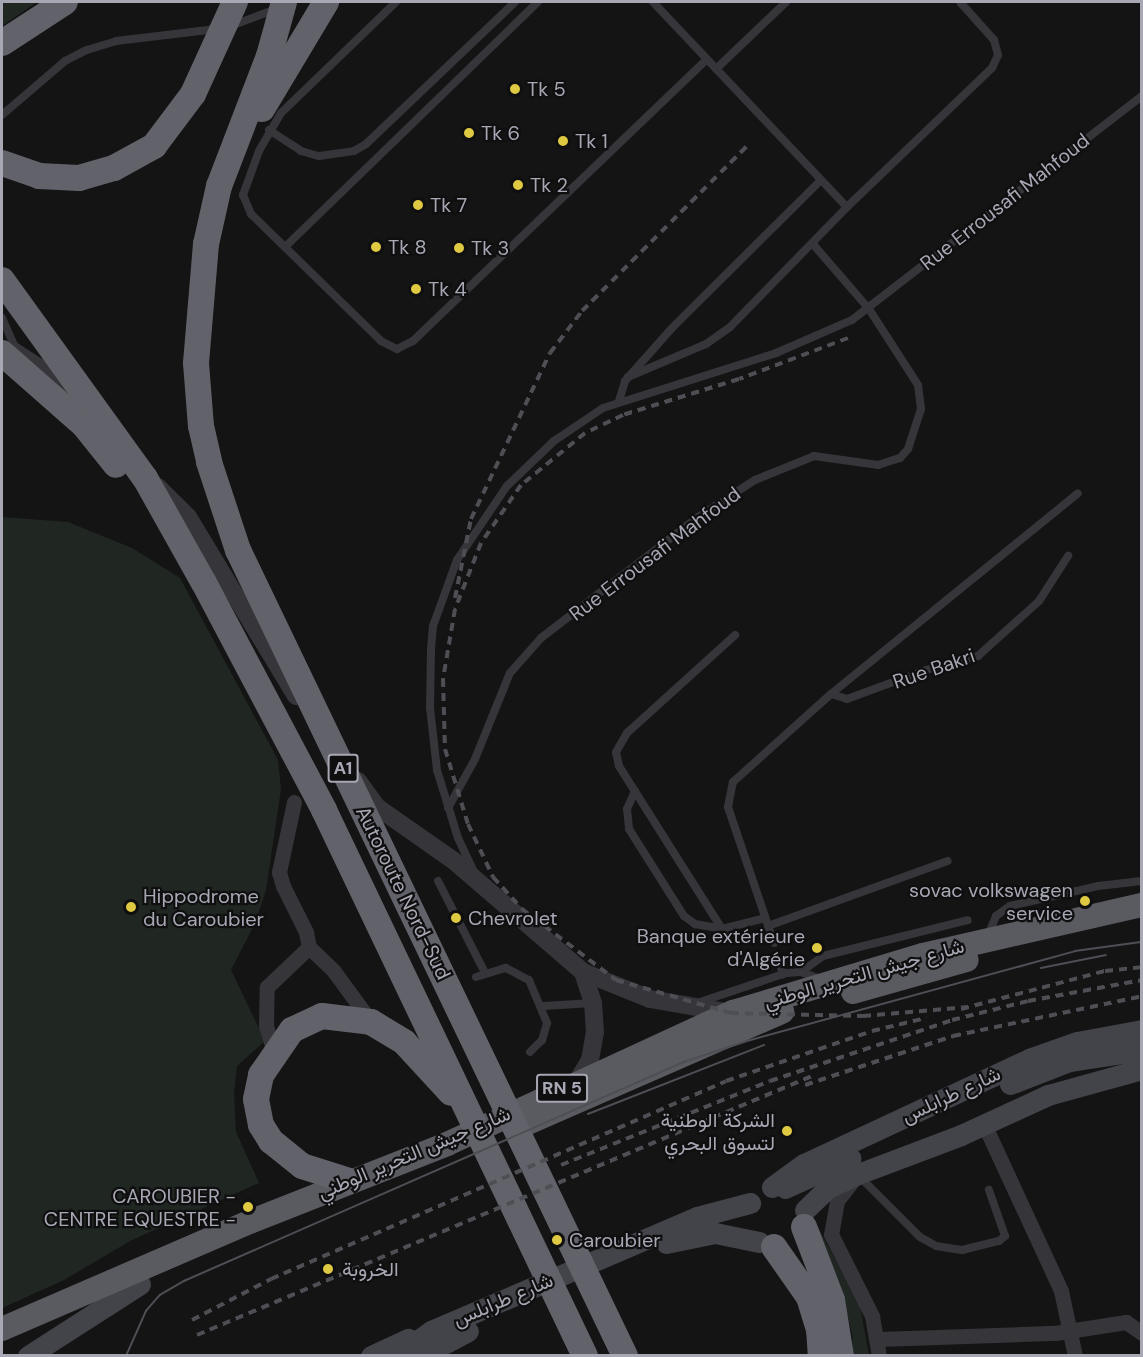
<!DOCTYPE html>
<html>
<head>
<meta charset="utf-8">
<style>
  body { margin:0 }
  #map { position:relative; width:1143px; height:1357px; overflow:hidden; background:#141415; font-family:"DM Sans",Vazirmatn,sans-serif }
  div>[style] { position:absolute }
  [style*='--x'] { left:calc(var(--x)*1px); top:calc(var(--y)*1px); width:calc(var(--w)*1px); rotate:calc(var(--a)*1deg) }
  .green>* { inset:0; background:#202722 }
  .service>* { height:8px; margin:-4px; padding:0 4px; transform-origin:4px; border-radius:4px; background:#35353a }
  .minor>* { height:15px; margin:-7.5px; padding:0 7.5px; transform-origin:7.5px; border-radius:7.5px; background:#35353a }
  .tertiary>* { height:18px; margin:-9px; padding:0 9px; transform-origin:9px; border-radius:9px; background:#35353a }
  .secondary>* { height:21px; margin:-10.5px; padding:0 10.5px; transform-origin:10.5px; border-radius:10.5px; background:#434449 }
  .trunk>* { height:24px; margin:-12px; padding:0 12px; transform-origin:12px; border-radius:12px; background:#5a5a61 }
  .motorway>* { height:26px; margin:-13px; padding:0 13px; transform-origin:13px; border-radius:13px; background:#62626a }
  .tram>* { height:1.5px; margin:-0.75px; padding:0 0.75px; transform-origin:0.75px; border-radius:0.75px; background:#4e4f54 }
  .rail>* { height:4px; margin-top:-2px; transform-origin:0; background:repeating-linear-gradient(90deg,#4e4f54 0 8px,transparent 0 14px) }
  .dots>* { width:16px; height:16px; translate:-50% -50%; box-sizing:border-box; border:3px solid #0f0f10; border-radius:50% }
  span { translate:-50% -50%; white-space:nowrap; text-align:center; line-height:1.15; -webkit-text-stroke:4.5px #0f0f10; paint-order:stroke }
  .shield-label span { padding:2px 4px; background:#0f0f10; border:2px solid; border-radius:4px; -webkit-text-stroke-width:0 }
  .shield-label { font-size:18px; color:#a7a8b4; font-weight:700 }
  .poi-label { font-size:20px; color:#a7a8b4 }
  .left { translate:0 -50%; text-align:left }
  .right { translate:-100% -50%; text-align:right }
  .street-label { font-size:20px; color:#a7a8b4 }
  .frame { position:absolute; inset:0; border:3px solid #a7a8b4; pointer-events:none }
</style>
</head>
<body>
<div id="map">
  <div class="green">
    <i style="clip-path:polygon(2px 2px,37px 2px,2px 26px)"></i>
    <i style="clip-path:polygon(2px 517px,68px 522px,132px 548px,180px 578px,278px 760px,281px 789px,266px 890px,255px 923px,231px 970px,265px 1041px,237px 1066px,234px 1092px,236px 1132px,259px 1183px,130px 1241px,64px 1280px,2px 1308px)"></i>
    <i style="clip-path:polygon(811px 1214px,860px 1306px,869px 1355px,851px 1355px,853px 1338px,840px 1285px)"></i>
  </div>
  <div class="service">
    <i style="--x:396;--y:2;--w:160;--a:136"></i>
    <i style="--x:281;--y:113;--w:44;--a:120.1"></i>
    <i style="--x:259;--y:151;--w:47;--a:110"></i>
    <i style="--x:243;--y:195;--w:21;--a:67"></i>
    <i style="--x:251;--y:214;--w:182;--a:44.3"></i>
    <i style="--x:381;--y:341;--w:18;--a:27"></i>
    <i style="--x:397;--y:349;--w:18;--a:-27"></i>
    <i style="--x:413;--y:341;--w:407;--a:-43.8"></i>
    <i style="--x:653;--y:2;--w:282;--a:46.6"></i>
    <i style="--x:231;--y:26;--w:48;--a:-20.7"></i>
    <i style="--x:716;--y:69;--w:97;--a:-43.7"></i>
    <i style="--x:2;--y:115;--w:83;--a:-40.6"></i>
    <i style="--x:65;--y:61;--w:25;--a:-27"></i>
    <i style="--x:87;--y:50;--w:30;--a:-17"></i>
    <i style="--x:116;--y:41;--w:101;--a:-6.8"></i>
    <i style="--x:269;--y:130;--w:38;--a:33"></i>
    <i style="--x:301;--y:151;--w:19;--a:16"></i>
    <i style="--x:319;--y:156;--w:35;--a:-8"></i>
    <i style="--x:354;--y:151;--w:14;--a:-30"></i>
    <i style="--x:366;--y:144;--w:206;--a:-43.6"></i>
    <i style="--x:285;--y:247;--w:352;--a:-44.1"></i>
    <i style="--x:2;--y:318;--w:34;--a:66"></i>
    <i style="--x:628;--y:377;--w:85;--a:-22.9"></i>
    <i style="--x:706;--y:344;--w:29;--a:-35"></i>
    <i style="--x:730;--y:327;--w:168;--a:-45.7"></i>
    <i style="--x:847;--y:207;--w:201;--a:-43.8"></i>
    <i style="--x:992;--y:68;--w:14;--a:-65"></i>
    <i style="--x:998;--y:55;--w:16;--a:-105"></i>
    <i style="--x:994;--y:40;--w:51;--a:-131.8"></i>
    <i style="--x:619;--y:401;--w:21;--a:-73"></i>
    <i style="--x:625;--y:381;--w:71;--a:-48.4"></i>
    <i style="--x:672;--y:328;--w:210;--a:-44.8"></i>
    <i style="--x:831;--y:694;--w:17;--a:17"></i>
    <i style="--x:847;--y:699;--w:84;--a:-20.2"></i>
    <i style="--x:926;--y:670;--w:54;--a:-15.1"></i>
    <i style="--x:978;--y:656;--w:82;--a:-42"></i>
    <i style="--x:1039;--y:601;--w:54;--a:-57.2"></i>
    <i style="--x:635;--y:791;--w:20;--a:114"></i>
    <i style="--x:627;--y:809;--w:20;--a:84"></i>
    <i style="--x:629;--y:829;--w:103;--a:57.7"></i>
    <i style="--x:684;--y:916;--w:14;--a:36"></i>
    <i style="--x:695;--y:924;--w:27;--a:10"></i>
    <i style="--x:722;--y:929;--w:44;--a:-14.3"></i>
    <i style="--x:448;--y:808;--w:56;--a:-61.1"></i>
    <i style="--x:475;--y:759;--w:93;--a:-67.9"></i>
    <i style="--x:510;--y:673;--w:47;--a:-48.5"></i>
    <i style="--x:541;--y:638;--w:198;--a:-37.6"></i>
    <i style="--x:698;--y:517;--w:68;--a:-33"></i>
    <i style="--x:755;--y:480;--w:64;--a:-22.1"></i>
    <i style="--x:814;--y:456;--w:65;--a:8"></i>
    <i style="--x:878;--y:465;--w:23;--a:-18"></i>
    <i style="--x:900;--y:458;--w:12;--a:-48"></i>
    <i style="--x:908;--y:449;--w:42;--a:-72"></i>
    <i style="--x:921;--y:409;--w:24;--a:-97"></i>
    <i style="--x:918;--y:385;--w:90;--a:-122.8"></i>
    <i style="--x:869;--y:309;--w:87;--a:-130.8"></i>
    <i style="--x:473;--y:870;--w:35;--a:-115"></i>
    <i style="--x:458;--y:838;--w:71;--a:-107.2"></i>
    <i style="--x:437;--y:770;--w:62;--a:-96.4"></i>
    <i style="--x:430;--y:708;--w:59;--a:-89"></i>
    <i style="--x:431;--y:649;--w:23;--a:-85"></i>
    <i style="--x:433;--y:626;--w:70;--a:-70"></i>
    <i style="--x:457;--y:560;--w:89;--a:-56"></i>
    <i style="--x:507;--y:486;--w:65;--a:-43.8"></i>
    <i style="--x:554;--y:441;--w:59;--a:-34"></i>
    <i style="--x:603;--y:408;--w:182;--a:-17.6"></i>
    <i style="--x:776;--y:353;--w:83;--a:-23.5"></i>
    <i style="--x:852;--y:320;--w:366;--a:-37.7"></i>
    <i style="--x:438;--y:881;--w:103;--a:62.9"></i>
    <i style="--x:768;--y:926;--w:191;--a:-19.9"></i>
    <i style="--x:722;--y:929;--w:193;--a:-122.3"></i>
    <i style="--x:619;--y:766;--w:14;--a:-102"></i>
    <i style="--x:616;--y:752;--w:22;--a:-60"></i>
    <i style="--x:627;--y:733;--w:146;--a:-42.2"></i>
    <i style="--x:988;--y:935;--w:21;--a:-67"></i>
    <i style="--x:996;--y:916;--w:17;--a:-36"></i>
    <i style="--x:1010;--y:906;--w:90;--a:-12.8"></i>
    <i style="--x:1098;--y:886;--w:44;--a:-6.5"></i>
    <i style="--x:774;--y:943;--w:144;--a:-108.7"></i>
    <i style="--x:728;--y:807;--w:25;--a:-79"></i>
    <i style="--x:733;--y:782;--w:132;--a:-41.9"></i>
    <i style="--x:831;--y:694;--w:318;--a:-39.1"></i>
    <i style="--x:779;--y:962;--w:13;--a:72"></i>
    <i style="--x:801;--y:972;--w:27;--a:-36"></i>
    <i style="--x:823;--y:956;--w:149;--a:-13.9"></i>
    <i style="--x:476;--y:977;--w:31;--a:-17"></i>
    <i style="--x:506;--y:968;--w:26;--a:28"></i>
    <i style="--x:529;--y:980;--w:47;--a:67.3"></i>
    <i style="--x:547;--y:1023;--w:18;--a:106"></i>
    <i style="--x:542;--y:1040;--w:17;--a:135"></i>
    <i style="--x:697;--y:1003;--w:94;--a:-18.6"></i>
    <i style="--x:786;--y:973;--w:15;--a:-4"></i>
    <i style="--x:801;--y:972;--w:20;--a:20"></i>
    <i style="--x:543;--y:1006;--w:50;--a:-3.4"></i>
    <i style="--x:859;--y:1176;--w:86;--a:45"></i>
    <i style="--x:920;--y:1237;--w:18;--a:29"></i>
    <i style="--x:936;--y:1246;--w:26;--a:9"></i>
    <i style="--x:962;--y:1250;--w:38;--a:-14"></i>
    <i style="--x:999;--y:1241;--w:8;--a:-40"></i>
    <i style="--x:1005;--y:1236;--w:49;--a:-109.2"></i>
  </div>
  <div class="minor">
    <i style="--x:294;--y:802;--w:72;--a:102.1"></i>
    <i style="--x:279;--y:872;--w:15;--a:74"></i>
    <i style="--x:283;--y:886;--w:51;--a:63.4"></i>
    <i style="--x:306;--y:932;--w:15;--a:79"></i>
    <i style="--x:309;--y:947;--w:33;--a:44"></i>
    <i style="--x:333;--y:970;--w:64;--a:53.8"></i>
    <i style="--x:274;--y:1052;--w:27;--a:-107"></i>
    <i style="--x:266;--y:1026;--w:39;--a:-89"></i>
    <i style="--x:267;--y:987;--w:58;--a:-43.6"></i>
    <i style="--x:984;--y:1124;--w:184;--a:65.2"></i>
    <i style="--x:1061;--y:1291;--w:66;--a:77.8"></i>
    <i style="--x:854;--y:1179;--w:28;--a:128"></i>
    <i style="--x:837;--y:1201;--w:34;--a:100"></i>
    <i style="--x:831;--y:1234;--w:92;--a:63.4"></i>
    <i style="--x:872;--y:1316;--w:41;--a:80.1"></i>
    <i style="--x:879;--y:1339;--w:176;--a:-2"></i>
    <i style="--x:1055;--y:1333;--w:72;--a:-8.8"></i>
    <i style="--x:1126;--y:1322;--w:19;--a:35"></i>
  </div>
  <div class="tertiary">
    <i style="--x:12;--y:350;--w:44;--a:33"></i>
    <i style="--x:49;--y:374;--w:54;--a:45.7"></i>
    <i style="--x:158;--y:487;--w:42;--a:45"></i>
    <i style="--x:188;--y:517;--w:209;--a:58.9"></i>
    <i style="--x:358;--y:781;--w:32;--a:54"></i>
    <i style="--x:377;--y:807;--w:94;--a:35"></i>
    <i style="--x:454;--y:861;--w:170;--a:40.7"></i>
    <i style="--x:583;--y:972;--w:72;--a:21.9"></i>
    <i style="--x:650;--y:999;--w:82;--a:9.8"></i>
    <i style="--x:578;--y:1080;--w:23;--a:-59"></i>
    <i style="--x:590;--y:1060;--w:28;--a:-80"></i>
    <i style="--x:595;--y:1032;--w:29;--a:-94"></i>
    <i style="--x:593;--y:1003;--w:33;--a:-108"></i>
  </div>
  <div class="secondary">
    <i style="--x:1010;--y:1084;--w:63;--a:-21.3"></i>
    <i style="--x:1069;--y:1061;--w:74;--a:-8.6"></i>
    <i style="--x:772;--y:1187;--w:39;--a:-36"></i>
    <i style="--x:804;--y:1164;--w:248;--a:-25"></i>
    <i style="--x:1029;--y:1059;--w:51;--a:-19.5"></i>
    <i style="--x:1077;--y:1042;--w:66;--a:-10.5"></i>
    <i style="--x:785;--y:1188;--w:72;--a:-24.4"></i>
    <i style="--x:805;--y:1210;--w:32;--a:-44"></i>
    <i style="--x:828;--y:1188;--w:33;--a:-25"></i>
    <i style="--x:858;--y:1174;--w:110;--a:-20.7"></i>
    <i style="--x:961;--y:1135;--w:96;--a:-24.7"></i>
    <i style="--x:1048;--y:1095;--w:98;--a:-15.5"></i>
    <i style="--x:666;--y:1243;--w:50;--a:-11.5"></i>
    <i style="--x:715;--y:1233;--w:45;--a:11.6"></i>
    <i style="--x:28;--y:1356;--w:133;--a:-32.7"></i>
    <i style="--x:371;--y:1356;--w:41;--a:-24.7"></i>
    <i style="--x:396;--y:1356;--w:43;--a:-35.5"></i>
    <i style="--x:431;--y:1331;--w:289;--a:-23.2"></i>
    <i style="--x:697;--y:1217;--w:55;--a:-14.8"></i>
    <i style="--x:421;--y:1356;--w:53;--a:-28"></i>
  </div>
  <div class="trunk">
    <i style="--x:853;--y:992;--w:118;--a:-15.7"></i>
    <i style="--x:523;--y:1125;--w:283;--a:-23.6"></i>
    <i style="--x:2;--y:1329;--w:272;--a:-23.4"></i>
    <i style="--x:252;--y:1221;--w:210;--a:-21.5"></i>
    <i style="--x:447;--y:1144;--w:315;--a:-24.8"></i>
    <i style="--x:733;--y:1012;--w:198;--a:-16.7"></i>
    <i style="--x:923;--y:955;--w:225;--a:-12.9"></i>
  </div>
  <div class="motorway">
    <i style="--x:284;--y:2;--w:56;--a:105.5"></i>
    <i style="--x:269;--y:56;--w:139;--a:111"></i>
    <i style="--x:219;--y:186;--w:59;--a:102.6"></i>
    <i style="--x:206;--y:244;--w:119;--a:94.8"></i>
    <i style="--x:196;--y:363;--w:63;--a:85.5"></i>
    <i style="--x:201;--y:426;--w:37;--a:77"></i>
    <i style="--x:209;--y:462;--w:93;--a:71.8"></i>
    <i style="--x:238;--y:550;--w:894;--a:64.35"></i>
    <i style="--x:2;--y:43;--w:75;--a:-33.1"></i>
    <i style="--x:262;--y:109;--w:125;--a:-59.1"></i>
    <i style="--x:2;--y:163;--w:39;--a:19"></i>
    <i style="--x:39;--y:176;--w:40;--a:2.9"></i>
    <i style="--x:79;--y:178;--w:36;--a:-16"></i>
    <i style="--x:114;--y:168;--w:46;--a:-28.8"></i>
    <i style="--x:154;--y:146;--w:65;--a:-53.1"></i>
    <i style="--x:193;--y:94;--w:101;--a:-65.5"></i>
    <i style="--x:2;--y:280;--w:244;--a:54.2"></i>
    <i style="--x:145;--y:478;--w:120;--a:60.7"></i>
    <i style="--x:204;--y:583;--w:257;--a:62.1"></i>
    <i style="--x:324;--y:810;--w:605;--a:64.45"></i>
    <i style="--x:2;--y:353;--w:109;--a:41.3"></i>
    <i style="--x:84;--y:425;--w:51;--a:51.3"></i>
    <i style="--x:349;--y:1181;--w:49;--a:-162.3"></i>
    <i style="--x:302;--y:1166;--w:40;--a:-141"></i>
    <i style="--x:271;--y:1141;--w:19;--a:-122"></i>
    <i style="--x:261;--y:1125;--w:26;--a:-101"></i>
    <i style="--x:256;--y:1099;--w:25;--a:-78"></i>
    <i style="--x:261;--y:1075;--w:55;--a:-55.4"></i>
    <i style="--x:292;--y:1030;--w:33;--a:-25"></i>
    <i style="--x:322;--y:1016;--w:49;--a:7"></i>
    <i style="--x:371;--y:1022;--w:39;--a:31"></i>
    <i style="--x:404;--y:1042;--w:69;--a:47.3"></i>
    <i style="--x:804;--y:1227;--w:78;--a:69"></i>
    <i style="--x:832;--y:1300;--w:57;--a:80.9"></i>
    <i style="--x:774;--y:1247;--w:61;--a:55"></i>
    <i style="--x:809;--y:1297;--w:34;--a:73"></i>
    <i style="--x:819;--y:1329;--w:27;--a:86"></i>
  </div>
  <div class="tram">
    <i style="--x:1041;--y:968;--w:66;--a:-11.3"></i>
    <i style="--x:588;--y:1114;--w:189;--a:-21.4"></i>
    <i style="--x:126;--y:1356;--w:49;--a:-66"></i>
    <i style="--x:146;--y:1311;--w:21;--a:-49"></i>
    <i style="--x:160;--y:1295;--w:28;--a:-30"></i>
    <i style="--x:184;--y:1281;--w:546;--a:-23.65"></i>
    <i style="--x:684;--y:1062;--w:66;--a:-18.4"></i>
    <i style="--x:747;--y:1041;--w:340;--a:-15.3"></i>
    <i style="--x:1075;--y:951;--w:68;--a:-7.7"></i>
  </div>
  <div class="rail">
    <i style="--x:848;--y:338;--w:116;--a:159.4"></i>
    <i style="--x:739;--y:379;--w:121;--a:162.8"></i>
    <i style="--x:623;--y:415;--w:42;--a:154.7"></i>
    <i style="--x:585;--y:433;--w:82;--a:140.9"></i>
    <i style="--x:521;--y:485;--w:70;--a:124.6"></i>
    <i style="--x:481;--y:543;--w:71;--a:111.5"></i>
    <i style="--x:455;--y:609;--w:71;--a:99.7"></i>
    <i style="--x:443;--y:679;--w:70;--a:88.4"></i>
    <i style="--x:445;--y:749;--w:78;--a:73"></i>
    <i style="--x:468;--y:824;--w:59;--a:64.7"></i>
    <i style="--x:493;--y:877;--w:43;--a:47.8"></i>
    <i style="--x:522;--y:909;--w:118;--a:37.1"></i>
    <i style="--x:616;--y:980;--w:120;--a:16"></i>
    <i style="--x:731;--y:1013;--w:132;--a:1.3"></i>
    <i style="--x:863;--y:1016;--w:106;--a:-4.9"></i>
    <i style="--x:455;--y:598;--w:81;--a:-78.6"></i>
    <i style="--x:471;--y:519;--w:184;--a:-64.6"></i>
    <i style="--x:550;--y:353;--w:53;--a:-52.7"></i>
    <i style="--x:582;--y:311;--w:233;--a:-45"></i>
    <i style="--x:961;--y:1009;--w:149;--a:-14.8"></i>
    <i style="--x:1105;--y:971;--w:37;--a:-6"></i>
    <i style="--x:805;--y:1085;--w:156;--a:-18.3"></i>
    <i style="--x:953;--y:1036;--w:193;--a:-11.9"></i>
    <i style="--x:561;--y:1165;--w:225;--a:-21.9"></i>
    <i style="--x:770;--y:1081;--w:192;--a:-18.5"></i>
    <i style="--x:952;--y:1020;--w:78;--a:-14"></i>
    <i style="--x:1028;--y:1001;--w:116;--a:-10.4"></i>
    <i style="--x:192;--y:1320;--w:89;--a:-27.4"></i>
    <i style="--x:271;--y:1279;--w:496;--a:-23.5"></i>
    <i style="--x:726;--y:1081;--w:154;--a:-18.9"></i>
    <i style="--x:872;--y:1031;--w:56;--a:-13.5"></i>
    <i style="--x:197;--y:1335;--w:667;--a:-22.84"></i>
  </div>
  <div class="dots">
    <i style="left:515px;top:89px;background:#dfc842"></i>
    <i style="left:469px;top:133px;background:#dfc842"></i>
    <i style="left:563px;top:141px;background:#dfc842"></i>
    <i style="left:518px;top:185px;background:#dfc842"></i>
    <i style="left:418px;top:205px;background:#dfc842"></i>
    <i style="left:376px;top:247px;background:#dfc842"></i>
    <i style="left:459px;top:248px;background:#dfc842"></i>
    <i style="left:416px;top:289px;background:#dfc842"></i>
    <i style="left:1085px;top:901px;background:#dfc842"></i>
    <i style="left:131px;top:907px;background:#dfc842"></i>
    <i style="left:456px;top:918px;background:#dfc842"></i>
    <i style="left:817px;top:948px;background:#dfc842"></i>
    <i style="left:787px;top:1131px;background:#dfc842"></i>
    <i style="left:248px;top:1207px;background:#dfc842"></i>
    <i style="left:557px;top:1240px;background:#dfc842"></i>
    <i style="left:328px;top:1269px;background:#dfc842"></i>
  </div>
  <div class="shield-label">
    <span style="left:343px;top:768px">A1</span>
    <span style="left:562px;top:1088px">RN 5</span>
  </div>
  <div class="poi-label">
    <span class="left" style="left:527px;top:89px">Tk 5</span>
    <span class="left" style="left:481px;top:133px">Tk 6</span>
    <span class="left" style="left:575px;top:141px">Tk 1</span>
    <span class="left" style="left:530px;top:185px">Tk 2</span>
    <span class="left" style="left:430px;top:205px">Tk 7</span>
    <span class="left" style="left:388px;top:247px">Tk 8</span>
    <span class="left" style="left:471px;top:248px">Tk 3</span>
    <span class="left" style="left:428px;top:289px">Tk 4</span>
    <span class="right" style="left:1073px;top:902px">sovac volkswagen<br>service</span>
    <span class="left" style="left:143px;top:908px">Hippodrome<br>du Caroubier</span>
    <span class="left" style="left:468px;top:918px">Chevrolet</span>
    <span class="right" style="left:805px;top:948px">Banque extérieure<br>d'Algérie</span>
    <span class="right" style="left:775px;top:1132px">الشركة الوطنية<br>لتسوق البحري</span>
    <span class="right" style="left:236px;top:1208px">CAROUBIER -<br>CENTRE EQUESTRE -</span>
    <span class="left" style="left:569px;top:1240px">Caroubier</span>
    <span class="left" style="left:342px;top:1269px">الخروبة</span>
  </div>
  <div class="street-label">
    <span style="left:1005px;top:202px;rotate:-38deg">Rue Errousafi Mahfoud</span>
    <span style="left:655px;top:554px;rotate:-37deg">Rue Errousafi Mahfoud</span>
    <span style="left:934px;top:669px;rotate:-19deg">Rue Bakri</span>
    <span style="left:403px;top:893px;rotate:64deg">Autoroute Nord-Sud</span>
    <span style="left:864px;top:974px;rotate:-16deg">شارع جيش التحرير الوطني</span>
    <span style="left:951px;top:1095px;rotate:-25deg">شارع طرابلس</span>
    <span style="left:414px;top:1153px;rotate:-23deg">شارع جيش التحرير الوطني</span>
    <span style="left:503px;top:1300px;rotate:-23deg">شارع طرابلس</span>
  </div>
  <div class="frame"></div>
</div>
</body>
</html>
